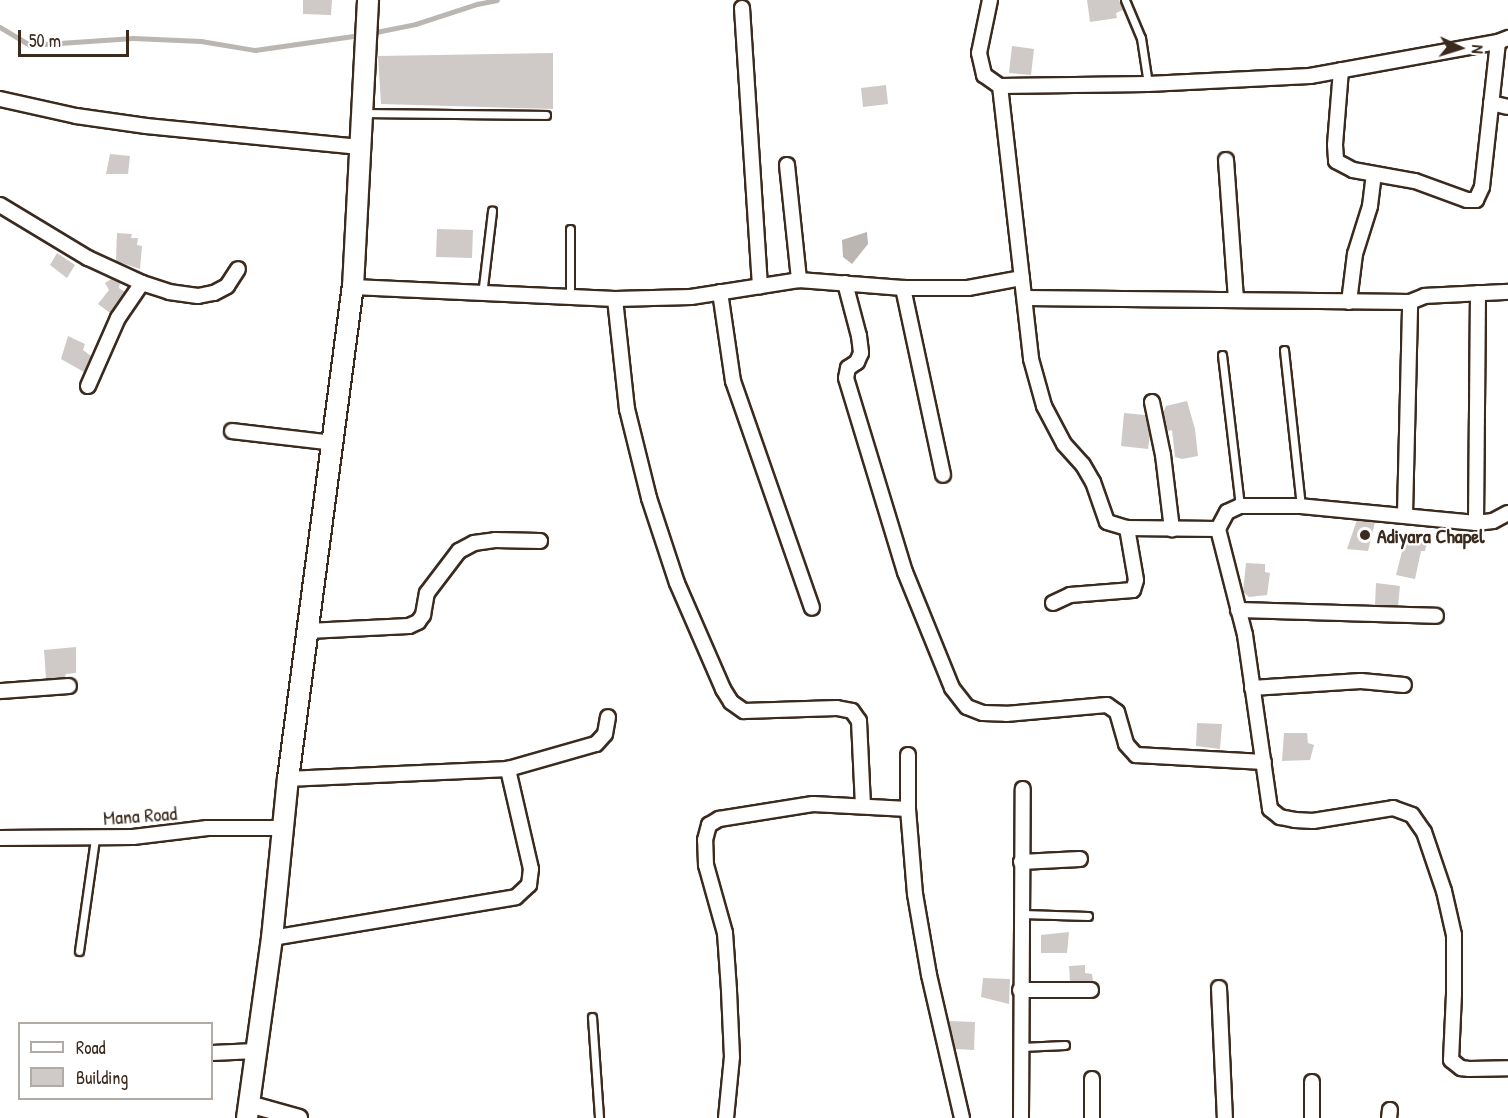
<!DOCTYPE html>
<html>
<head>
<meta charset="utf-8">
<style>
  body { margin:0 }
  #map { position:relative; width:1508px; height:1118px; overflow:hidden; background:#fff; font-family:"Patrick Hand",sans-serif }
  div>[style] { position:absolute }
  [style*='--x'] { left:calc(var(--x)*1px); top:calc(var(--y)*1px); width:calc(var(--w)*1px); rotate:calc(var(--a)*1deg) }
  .water>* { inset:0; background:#bcb6b3 }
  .stream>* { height:4.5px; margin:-2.25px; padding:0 2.25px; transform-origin:2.25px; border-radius:2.25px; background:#bcb6b3 }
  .building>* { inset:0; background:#cfcac7 }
  .roads { filter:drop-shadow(2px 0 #3b2a1e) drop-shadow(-2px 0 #3b2a1e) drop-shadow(0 2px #3b2a1e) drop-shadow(0 -2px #3b2a1e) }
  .service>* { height:7px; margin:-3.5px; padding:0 3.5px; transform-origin:3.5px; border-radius:3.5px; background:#fff }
  .minor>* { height:14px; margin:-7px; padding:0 7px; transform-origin:7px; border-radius:7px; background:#fff }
  .tertiary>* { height:16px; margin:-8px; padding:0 8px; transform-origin:8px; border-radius:8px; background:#fff }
  .secondary>* { height:20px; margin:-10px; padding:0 10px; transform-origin:10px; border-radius:10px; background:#fff }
  .dots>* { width:16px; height:16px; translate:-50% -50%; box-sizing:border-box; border:3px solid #fff; border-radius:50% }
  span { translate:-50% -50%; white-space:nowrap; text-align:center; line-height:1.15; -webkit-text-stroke:4.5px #fff; paint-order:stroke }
  .poi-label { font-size:20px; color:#3b2a1e; font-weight:700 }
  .left { translate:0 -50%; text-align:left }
  .street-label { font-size:20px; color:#3b2a1e }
  .legend { position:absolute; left:18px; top:1022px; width:195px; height:78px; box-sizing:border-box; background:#fff; border:2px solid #b1aaa5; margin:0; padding:8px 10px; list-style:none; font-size:18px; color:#3b2a1e }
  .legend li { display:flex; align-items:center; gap:12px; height:30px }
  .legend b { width:30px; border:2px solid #b1aaa5 }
  .north { position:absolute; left:1430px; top:18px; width:60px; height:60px; -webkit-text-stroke:4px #fff; paint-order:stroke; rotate:94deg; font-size:16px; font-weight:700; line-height:24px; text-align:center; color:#3b2a1e }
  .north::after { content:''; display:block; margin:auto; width:21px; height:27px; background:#3b2a1e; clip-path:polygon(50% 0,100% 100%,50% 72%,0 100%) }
  .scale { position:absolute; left:18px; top:30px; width:111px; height:27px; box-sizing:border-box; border:3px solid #3b2a1e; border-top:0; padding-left:8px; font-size:18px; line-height:21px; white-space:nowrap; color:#3b2a1e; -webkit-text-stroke:4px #fff; paint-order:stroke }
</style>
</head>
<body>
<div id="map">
  <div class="water">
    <i style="clip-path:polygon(867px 232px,868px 244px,852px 264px,843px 257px,842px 240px)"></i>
  </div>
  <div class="stream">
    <i style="--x:0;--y:27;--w:35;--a:31"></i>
    <i style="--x:30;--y:45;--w:103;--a:-3.9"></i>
    <i style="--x:133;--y:38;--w:68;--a:2.5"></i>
    <i style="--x:201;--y:41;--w:55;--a:9.5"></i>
    <i style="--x:255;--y:50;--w:106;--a:-8.1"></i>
    <i style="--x:371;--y:33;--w:46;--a:-11.3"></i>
    <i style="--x:416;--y:24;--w:64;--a:-18.2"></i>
    <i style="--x:477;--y:4;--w:20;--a:-11"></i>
  </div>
  <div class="building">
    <i style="clip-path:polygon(303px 0,332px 0,331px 15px,303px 14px)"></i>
    <i style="clip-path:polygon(1087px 0,1119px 0,1123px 10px,1116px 13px,1117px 18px,1090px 22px)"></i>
    <i style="clip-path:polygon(1012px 46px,1034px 49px,1031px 75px,1009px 73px)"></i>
    <i style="clip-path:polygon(553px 53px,553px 109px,381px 104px,378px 56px)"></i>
    <i style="clip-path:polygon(886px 85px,888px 104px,863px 107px,861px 88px)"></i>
    <i style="clip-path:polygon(110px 154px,130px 156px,128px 174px,106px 174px)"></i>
    <i style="clip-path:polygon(437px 229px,473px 230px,472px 258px,436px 257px)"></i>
    <i style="clip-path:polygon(117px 233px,132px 234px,131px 238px,138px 238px,137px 245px,142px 246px,140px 269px,116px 261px)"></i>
    <i style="clip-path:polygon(57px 253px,75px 265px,67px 278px,50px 265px)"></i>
    <i style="clip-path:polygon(111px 279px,120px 283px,119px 288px,125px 292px,110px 313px,98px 304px,109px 290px,105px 283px)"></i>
    <i style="clip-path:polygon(68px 336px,85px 344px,83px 350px,91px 356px,84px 372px,61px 359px)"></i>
    <i style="clip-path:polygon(1187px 401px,1195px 429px,1198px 456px,1182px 459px,1175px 457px,1172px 430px,1167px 431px,1163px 413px,1166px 406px)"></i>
    <i style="clip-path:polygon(1124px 413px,1145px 415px,1150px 435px,1148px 449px,1121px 446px)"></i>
    <i style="clip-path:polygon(1357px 520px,1375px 522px,1368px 551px,1347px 549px)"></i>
    <i style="clip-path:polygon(1415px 531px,1429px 535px,1425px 551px,1421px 551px,1415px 579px,1396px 575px,1406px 536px,1415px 535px)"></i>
    <i style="clip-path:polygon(1246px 563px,1265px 564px,1265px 572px,1270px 573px,1267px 595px,1249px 597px,1243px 592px)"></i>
    <i style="clip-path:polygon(1376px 583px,1400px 586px,1398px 606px,1375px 605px)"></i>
    <i style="clip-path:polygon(76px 647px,76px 673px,66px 674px,65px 677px,46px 679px,44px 650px)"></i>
    <i style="clip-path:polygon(1197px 723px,1222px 724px,1220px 749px,1196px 746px)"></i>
    <i style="clip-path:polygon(1284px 733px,1307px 733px,1308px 743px,1314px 745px,1310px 760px,1282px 761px)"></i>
    <i style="clip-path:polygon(1069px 932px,1067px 953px,1041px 953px,1041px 935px)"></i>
    <i style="clip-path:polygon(1085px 965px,1085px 973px,1092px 974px,1093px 981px,1070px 981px,1069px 966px)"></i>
    <i style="clip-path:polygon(983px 978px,1010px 979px,1009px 1004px,981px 997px)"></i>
    <i style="clip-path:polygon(949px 1021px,975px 1022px,974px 1050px,955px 1049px)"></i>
  </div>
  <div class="roads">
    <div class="service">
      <i style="--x:1125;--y:0;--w:41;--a:67.2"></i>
      <i style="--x:1141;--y:38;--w:47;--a:81.3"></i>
      <i style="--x:364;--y:113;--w:182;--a:0.6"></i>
      <i style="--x:482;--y:295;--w:85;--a:-83.2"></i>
      <i style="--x:570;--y:297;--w:68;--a:-90"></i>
      <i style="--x:1284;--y:350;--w:157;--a:83.8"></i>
      <i style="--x:1222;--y:355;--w:152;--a:83.2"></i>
      <i style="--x:1022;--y:914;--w:66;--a:1.7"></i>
      <i style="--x:79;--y:951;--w:114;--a:-81.9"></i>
      <i style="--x:592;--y:1017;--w:101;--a:86"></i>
      <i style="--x:1021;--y:1047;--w:44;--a:-2.6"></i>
    </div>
    <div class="minor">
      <i style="--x:990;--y:0;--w:54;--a:101.7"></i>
      <i style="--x:979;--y:53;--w:23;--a:77"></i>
      <i style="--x:984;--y:75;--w:19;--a:35"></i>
      <i style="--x:1000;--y:86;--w:275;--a:83.5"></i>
      <i style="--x:1031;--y:359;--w:49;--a:74.5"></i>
      <i style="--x:1044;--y:406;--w:43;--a:62.2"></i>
      <i style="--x:1064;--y:444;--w:28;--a:48"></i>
      <i style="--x:1083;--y:465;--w:20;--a:60"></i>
      <i style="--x:1093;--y:482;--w:42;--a:70.7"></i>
      <i style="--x:1107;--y:522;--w:21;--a:17"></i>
      <i style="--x:1127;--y:528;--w:91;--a:0.6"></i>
      <i style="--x:742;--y:8;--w:279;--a:86.3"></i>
      <i style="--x:1341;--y:70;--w:75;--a:94.6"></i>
      <i style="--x:1335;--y:145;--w:16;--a:86"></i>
      <i style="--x:1336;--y:161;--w:19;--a:28"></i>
      <i style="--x:1353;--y:170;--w:63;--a:10.1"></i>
      <i style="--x:1415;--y:181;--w:55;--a:20.1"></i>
      <i style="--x:1467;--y:200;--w:9;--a:0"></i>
      <i style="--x:1476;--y:200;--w:14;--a:-65"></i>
      <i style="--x:1482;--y:187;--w:146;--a:-83.7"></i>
      <i style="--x:1000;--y:86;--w:148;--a:-0.8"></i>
      <i style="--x:1148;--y:84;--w:162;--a:-2.8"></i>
      <i style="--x:1310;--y:76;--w:191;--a:-10.3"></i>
      <i style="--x:1498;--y:42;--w:11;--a:-22"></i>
      <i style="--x:0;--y:99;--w:78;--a:12.6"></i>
      <i style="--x:76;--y:116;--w:71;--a:8.1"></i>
      <i style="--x:146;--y:126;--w:215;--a:5.6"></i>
      <i style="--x:1491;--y:103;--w:17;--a:13"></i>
      <i style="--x:1226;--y:160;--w:140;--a:85.9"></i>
      <i style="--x:787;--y:165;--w:116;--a:84"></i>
      <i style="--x:0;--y:205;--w:103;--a:31.1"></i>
      <i style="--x:88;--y:258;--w:60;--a:24.8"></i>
      <i style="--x:142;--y:283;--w:28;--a:18"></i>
      <i style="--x:169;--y:292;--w:29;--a:8"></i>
      <i style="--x:198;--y:296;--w:16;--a:-11"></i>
      <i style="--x:214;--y:293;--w:15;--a:-28"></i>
      <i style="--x:227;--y:286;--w:20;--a:-57"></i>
      <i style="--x:845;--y:283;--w:55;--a:75.2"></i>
      <i style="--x:859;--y:336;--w:17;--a:83"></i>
      <i style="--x:861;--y:353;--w:10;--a:114"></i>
      <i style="--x:857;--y:362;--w:11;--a:146"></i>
      <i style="--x:848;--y:368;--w:10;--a:101"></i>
      <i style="--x:846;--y:378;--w:203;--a:73.1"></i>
      <i style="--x:905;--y:572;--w:125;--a:67.9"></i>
      <i style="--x:952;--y:688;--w:24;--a:52"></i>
      <i style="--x:967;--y:707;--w:17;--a:21"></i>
      <i style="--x:983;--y:713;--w:23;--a:2"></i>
      <i style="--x:1006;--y:714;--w:101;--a:-5.1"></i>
      <i style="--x:1107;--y:705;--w:12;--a:35"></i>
      <i style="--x:1117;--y:712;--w:33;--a:74"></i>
      <i style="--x:1126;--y:744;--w:15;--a:48"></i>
      <i style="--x:1136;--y:755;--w:128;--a:3.1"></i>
      <i style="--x:353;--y:287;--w:262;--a:2.6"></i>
      <i style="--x:615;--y:299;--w:76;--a:-1.5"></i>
      <i style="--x:691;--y:297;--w:109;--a:-8.9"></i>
      <i style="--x:799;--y:280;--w:104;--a:4.4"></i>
      <i style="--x:903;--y:288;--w:65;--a:0"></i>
      <i style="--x:968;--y:288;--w:55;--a:-10.5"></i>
      <i style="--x:903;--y:288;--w:191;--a:77.9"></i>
      <i style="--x:720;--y:292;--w:90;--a:81.7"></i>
      <i style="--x:733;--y:381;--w:240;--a:70.8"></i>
      <i style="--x:1025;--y:298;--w:385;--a:0.6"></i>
      <i style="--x:615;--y:299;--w:111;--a:83.8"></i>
      <i style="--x:627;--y:409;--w:92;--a:76.1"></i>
      <i style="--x:649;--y:498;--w:89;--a:71.8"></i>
      <i style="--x:677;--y:583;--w:116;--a:66.5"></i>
      <i style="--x:723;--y:689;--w:15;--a:58"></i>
      <i style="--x:731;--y:702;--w:16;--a:35"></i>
      <i style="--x:744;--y:711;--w:93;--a:-1.8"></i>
      <i style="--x:837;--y:708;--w:15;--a:11"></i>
      <i style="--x:852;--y:711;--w:12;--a:55"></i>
      <i style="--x:859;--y:721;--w:84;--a:87.3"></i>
      <i style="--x:1349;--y:302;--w:48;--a:-82.9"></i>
      <i style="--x:1355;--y:254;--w:50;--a:-72.6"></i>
      <i style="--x:1370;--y:206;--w:32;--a:-83"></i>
      <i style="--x:88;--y:386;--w:74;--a:-66.2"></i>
      <i style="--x:118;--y:318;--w:42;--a:-55.6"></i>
      <i style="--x:1152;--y:402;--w:54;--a:78.3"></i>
      <i style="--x:1163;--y:455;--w:75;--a:83.1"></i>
      <i style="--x:232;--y:431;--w:103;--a:6.7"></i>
      <i style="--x:1508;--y:513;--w:17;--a:152"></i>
      <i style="--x:1493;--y:521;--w:17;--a:173"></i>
      <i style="--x:1476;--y:523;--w:176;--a:-174.5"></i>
      <i style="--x:1301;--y:506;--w:61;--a:180"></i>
      <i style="--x:1240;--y:506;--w:14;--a:155"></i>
      <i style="--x:1227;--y:512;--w:19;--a:118"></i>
      <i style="--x:1218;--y:529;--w:109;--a:75.7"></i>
      <i style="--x:1245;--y:635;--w:176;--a:81.8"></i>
      <i style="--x:1270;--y:809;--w:13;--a:39"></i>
      <i style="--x:1280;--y:817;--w:15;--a:11"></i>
      <i style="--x:1295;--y:820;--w:18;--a:3"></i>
      <i style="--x:1313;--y:821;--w:81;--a:-9.2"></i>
      <i style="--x:1393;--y:808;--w:20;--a:20"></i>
      <i style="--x:1412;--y:815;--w:21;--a:55"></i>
      <i style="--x:1424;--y:832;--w:62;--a:71.3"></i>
      <i style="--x:1444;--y:891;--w:45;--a:77.2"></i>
      <i style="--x:1454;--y:935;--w:59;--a:90"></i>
      <i style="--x:1454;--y:994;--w:66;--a:92.6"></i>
      <i style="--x:1451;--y:1060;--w:13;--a:39"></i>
      <i style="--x:1461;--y:1068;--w:8;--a:7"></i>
      <i style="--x:1469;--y:1069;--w:39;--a:-1"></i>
      <i style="--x:1405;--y:514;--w:212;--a:-88.6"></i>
      <i style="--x:1410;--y:302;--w:16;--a:-22"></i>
      <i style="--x:1425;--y:296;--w:83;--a:-2.8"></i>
      <i style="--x:1476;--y:523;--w:230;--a:-89.5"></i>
      <i style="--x:1053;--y:603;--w:19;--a:-25"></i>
      <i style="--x:1070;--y:595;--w:63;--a:-4.5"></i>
      <i style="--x:1133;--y:590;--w:10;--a:-73"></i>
      <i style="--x:1136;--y:580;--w:53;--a:-99.8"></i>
      <i style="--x:1238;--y:610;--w:198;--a:1.7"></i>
      <i style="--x:308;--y:631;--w:101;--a:-2.8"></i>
      <i style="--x:409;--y:626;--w:10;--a:-24"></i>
      <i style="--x:418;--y:622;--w:9;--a:-54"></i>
      <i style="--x:423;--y:615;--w:22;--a:-80"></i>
      <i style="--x:427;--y:593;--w:53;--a:-52.7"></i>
      <i style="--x:459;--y:551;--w:17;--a:-28"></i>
      <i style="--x:474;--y:543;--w:21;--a:-8"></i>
      <i style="--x:495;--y:540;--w:45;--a:1.3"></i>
      <i style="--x:1252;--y:688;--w:109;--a:-3.7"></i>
      <i style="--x:1361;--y:681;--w:43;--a:5.3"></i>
      <i style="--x:0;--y:691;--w:69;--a:-4.1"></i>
      <i style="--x:908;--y:755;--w:54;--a:90"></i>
      <i style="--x:288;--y:779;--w:220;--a:-2.6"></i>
      <i style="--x:0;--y:838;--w:133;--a:-0.4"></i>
      <i style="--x:133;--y:837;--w:75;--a:-6.9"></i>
      <i style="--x:207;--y:828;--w:76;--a:0"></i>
      <i style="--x:1021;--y:862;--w:59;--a:-2.9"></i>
      <i style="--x:272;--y:938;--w:247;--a:-9.5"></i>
      <i style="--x:516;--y:897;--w:18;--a:-43"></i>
      <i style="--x:529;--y:885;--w:16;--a:-83"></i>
      <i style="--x:531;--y:869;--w:103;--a:-103"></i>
      <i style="--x:508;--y:769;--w:91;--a:-15.9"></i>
      <i style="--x:596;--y:744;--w:13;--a:-48"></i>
      <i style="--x:605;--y:734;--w:17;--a:-80"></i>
      <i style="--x:1219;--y:988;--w:130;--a:87.4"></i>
      <i style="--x:1020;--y:990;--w:71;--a:0"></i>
      <i style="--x:212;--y:1053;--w:44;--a:-2.6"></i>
      <i style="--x:1092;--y:1079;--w:39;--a:90"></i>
      <i style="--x:726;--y:1118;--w:61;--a:-84.4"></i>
      <i style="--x:732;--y:1057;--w:67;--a:-92.6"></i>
      <i style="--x:729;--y:990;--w:57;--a:-94"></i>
      <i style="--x:725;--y:933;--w:71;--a:-105.6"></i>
      <i style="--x:706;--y:865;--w:25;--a:-92"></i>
      <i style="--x:705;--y:840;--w:16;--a:-75"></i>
      <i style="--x:709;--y:825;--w:12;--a:-31"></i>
      <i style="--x:719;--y:819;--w:95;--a:-9.1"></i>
      <i style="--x:813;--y:804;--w:95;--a:3"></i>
      <i style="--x:908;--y:809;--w:85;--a:85.3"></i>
      <i style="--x:915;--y:894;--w:82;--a:80.2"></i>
      <i style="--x:929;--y:975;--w:147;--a:77"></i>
      <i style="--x:1021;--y:1118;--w:329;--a:-89.7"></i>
      <i style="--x:1312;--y:1118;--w:36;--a:-90"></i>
      <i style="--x:1389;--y:1118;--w:8;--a:-83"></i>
    </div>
    <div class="tertiary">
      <i style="--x:249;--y:1104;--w:52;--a:15.6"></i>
    </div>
    <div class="secondary">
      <i style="--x:247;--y:1118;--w:182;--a:-82.1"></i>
      <i style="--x:272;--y:938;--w:160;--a:-84.3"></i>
      <i style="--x:288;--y:779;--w:496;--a:-82.5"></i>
      <i style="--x:353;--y:287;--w:287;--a:-87"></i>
    </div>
  </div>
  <div class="dots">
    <i style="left:1365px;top:535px;background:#3b2a1e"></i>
  </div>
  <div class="poi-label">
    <span class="left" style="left:1377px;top:535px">Adiyara Chapel</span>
  </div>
  <div class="street-label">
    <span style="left:140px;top:815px;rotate:-4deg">Mana Road</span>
  </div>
  <ul class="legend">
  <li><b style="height:8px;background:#fff"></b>Road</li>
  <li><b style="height:16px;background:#cfcac7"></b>Building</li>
  </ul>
  <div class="north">N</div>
  <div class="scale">50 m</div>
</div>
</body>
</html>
